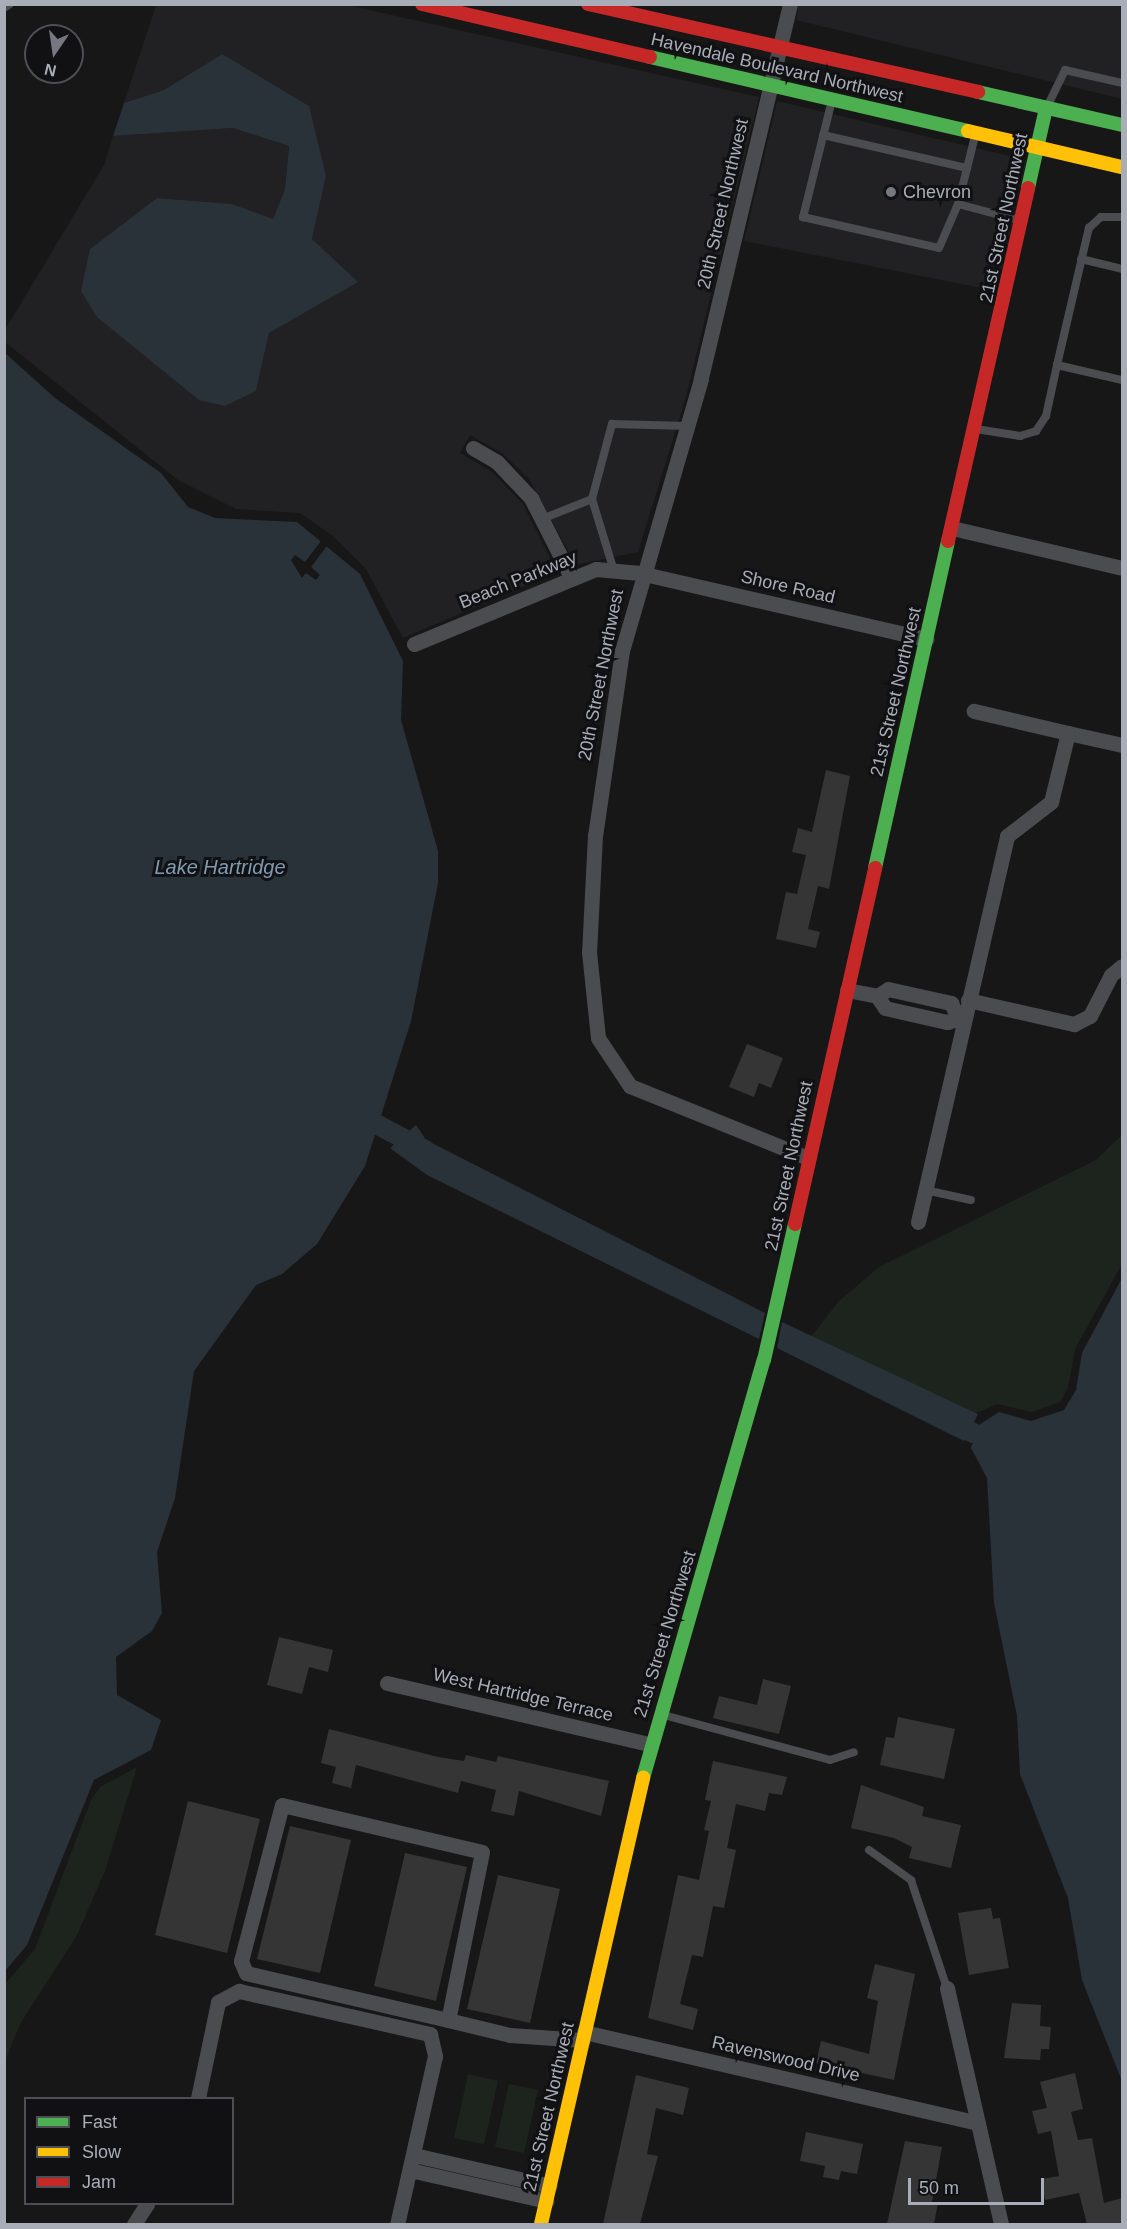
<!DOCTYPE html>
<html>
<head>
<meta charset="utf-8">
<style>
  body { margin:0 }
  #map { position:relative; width:1127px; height:2229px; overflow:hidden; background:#171717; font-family:Helvetica,sans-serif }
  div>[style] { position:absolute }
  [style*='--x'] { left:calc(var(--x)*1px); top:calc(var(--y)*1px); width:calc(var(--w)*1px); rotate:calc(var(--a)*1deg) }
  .built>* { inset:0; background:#212123 }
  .green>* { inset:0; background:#1d241e }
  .water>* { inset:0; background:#2a3239 }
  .pier>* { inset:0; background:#171717 }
  .canal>* { height:20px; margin:-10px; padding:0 10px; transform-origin:10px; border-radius:10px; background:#2a3239 }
  .building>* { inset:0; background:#353536 }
  .lane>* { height:8px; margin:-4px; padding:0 4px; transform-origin:4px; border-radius:4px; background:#4b4c50 }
  .street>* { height:15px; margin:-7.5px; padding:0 7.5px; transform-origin:7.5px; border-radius:7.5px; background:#4b4c50 }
  .fast>* { height:14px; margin:-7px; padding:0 7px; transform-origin:7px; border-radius:7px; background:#4caf50 }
  .slow>* { height:14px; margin:-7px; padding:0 7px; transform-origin:7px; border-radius:7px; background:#ffc107 }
  .jam>* { height:14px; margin:-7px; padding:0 7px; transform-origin:7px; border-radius:7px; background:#c62828 }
  .dots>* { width:16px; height:16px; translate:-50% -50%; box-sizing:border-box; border:3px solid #111113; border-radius:50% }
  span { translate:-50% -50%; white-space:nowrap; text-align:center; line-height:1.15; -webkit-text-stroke:6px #111113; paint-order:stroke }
  .street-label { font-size:18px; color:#a8adb8 }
  .poi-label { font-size:18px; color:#a8adb8 }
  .left { translate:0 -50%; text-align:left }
  .water-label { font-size:20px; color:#7f9bb3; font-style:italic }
  .frame { position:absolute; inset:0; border:6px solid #a8adb8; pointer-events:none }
  .legend { position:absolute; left:24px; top:2097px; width:210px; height:108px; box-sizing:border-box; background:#111113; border:2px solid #4d4f55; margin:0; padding:8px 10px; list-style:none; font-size:18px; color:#a8adb8 }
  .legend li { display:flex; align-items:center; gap:12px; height:30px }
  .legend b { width:30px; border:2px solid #4d4f55 }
  .north { position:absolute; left:24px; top:24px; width:60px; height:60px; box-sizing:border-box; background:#111113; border:2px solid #4d4f55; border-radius:50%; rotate:193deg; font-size:16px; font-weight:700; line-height:24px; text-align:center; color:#a8adb8 }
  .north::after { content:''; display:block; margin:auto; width:21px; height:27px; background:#757880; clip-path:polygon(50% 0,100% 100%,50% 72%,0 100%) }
  .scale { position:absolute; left:908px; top:2178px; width:136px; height:27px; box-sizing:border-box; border:3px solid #a8adb8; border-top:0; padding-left:8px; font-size:18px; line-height:21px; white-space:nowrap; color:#a8adb8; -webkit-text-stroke:4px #111113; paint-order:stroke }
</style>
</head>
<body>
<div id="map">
  <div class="built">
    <i style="clip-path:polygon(799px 4px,1122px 5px,1122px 99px,796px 20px)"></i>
    <i style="clip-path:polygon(156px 5px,347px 5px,759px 97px,686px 397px,638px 552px,576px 565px,529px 479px,502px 453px,470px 435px,460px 453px,491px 471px,523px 504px,557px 572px,403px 638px,366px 569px,333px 536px,300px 513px,236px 509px,178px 480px,5px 342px,5px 330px,104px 165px,113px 136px,233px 128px,289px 146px,285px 189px,273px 219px,232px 204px,157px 198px,90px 249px,167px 371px,199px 400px,256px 391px,269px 333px,357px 282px,312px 239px,326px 176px,222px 54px,164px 90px,124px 103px)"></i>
    <i style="clip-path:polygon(777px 101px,1026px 160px,997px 291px,744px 241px)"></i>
  </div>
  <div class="green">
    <i style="clip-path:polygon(1122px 1135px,1122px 1264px,1075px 1349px,1068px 1388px,1060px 1402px,1032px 1412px,997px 1404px,976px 1413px,811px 1337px,839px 1301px,879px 1267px,1096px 1160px)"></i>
    <i style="clip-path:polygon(137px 1767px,105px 1871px,77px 1935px,20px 2024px,5px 2061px,5px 1984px,35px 1949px,91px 1800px,100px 1787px)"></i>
    <i style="clip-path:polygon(468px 2074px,498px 2081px,484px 2144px,454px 2138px)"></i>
    <i style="clip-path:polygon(509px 2084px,538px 2090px,524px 2153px,495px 2147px)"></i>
  </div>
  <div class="water">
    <i style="clip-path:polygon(222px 54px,309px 106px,326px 176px,312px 239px,358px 282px,269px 333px,256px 391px,225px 406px,199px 400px,97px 317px,81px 291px,90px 249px,157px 198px,232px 204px,273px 219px,285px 189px,289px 146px,233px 128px,113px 136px,124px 103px,164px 90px)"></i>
    <i style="clip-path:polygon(5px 353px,55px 398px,161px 473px,188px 507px,215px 518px,297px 522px,360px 574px,403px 661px,401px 720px,438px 851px,438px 883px,411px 1021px,365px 1166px,317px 1244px,282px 1274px,256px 1285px,194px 1371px,175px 1498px,157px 1552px,162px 1613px,152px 1631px,116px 1657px,117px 1695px,161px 1720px,151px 1750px,94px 1780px,27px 1945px,5px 1971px)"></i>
    <i style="clip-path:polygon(416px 1125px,426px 1140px,765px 1313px,759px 1339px,427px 1175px,390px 1148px)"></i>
    <i style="clip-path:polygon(1122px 1278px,1122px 2081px,1082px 1980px,1068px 1898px,1020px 1774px,1017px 1716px,994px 1603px,987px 1478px,971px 1448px,979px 1425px,999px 1412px,1031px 1421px,1064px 1410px,1076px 1390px,1082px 1353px)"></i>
    <i style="clip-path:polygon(782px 1322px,978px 1414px,964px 1441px,777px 1348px)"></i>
  </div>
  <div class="pier">
    <i style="clip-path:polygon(324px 537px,330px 542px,311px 567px,320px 575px,316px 580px,306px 573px,302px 578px,291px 560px,295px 555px,305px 562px)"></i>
  </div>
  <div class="canal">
    <i style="--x:378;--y:1125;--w:53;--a:28"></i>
    <i style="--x:944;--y:1418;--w:33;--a:27"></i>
  </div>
  <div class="building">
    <i style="clip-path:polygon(826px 770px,850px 776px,829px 889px,818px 886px,808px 929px,820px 932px,816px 948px,776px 939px,786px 892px,797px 894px,806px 855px,792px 852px,798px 828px,812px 832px)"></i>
    <i style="clip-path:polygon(747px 1044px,783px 1058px,771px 1088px,759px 1083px,754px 1097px,729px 1087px)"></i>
    <i style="clip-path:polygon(279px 1637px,333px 1650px,328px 1672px,309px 1667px,302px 1694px,267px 1685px)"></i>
    <i style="clip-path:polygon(763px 1679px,791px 1686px,779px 1734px,713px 1718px,719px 1696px,757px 1705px)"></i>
    <i style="clip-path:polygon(898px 1717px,955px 1729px,944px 1779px,880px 1765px,886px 1737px,894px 1738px)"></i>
    <i style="clip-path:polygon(329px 1729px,438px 1757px,464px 1761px,466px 1755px,496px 1762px,498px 1756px,609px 1781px,601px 1816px,519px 1791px,514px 1816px,491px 1811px,496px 1790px,461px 1781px,458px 1793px,356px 1765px,351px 1788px,332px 1783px,336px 1767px,321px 1763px)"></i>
    <i style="clip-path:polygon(713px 1761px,787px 1777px,782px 1795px,769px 1793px,765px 1811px,736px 1804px,727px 1848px,736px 1850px,724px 1908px,713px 1906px,703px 1957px,692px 1955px,680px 2004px,698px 2009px,693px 2030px,648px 2018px,678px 1875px,699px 1880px,709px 1831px,704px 1830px,711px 1801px,705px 1800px)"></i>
    <i style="clip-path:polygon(861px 1785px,924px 1807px,922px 1816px,961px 1825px,951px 1868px,909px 1858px,912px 1847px,894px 1838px,851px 1828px)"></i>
    <i style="clip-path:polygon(188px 1801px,260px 1819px,227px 1953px,155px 1935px)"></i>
    <i style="clip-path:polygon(290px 1826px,351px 1840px,320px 1973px,257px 1959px)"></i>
    <i style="clip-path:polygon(405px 1853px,467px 1867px,436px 2001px,374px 1986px)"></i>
    <i style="clip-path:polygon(498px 1875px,560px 1889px,530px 2023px,467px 2009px)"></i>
    <i style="clip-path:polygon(991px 1908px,993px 1919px,1000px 1918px,1009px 1968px,969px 1975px,958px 1913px)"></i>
    <i style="clip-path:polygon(875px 1964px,915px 1974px,894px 2080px,816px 2063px,821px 2041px,869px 2054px,878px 2001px,867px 1998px)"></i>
    <i style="clip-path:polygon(1012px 2003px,1041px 2005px,1040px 2026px,1051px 2027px,1049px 2049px,1041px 2049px,1040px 2060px,1004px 2058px)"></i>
    <i style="clip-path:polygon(1075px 2073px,1083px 2109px,1071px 2112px,1078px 2140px,1092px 2138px,1104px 2203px,1122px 2198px,1122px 2224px,1087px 2224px,1079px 2193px,1045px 2200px,1041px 2179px,1059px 2176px,1051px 2131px,1038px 2134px,1032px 2111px,1047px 2108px,1040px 2082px)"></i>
    <i style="clip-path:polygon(636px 2075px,689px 2088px,683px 2115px,656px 2108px,647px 2154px,658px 2156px,640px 2224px,603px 2224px)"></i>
    <i style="clip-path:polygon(806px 2132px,863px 2144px,857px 2174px,841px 2171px,839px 2180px,823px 2177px,825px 2166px,800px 2161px)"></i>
    <i style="clip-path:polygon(905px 2141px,942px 2147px,932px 2202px,938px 2203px,934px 2224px,887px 2224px)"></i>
  </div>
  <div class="lane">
    <i style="--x:4;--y:8;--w:7;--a:-34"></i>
    <i style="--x:832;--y:100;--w:121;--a:103.9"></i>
    <i style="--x:803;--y:217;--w:139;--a:12.8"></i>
    <i style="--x:939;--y:248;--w:48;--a:-66.6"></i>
    <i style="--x:1048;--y:105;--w:39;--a:-64"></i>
    <i style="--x:1065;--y:70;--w:58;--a:12.8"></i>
    <i style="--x:823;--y:135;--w:148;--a:12.9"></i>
    <i style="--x:975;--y:136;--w:70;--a:104"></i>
    <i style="--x:958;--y:204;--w:62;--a:14.9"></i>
    <i style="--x:1081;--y:259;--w:42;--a:13.7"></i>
    <i style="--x:1057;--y:365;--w:141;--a:-76.9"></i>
    <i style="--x:1089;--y:228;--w:16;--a:-43"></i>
    <i style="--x:1101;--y:217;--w:21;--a:0"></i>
    <i style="--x:976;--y:429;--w:45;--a:9"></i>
    <i style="--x:1020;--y:436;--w:17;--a:-17"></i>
    <i style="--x:1036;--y:431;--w:18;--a:-56"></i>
    <i style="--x:1046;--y:416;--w:52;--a:-77.8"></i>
    <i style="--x:1057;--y:365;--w:67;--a:13"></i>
    <i style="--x:542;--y:519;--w:54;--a:-21.8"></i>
    <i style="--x:614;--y:571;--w:75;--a:-107"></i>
    <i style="--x:592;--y:499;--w:78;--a:-75.1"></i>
    <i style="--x:612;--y:424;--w:76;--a:1.5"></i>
    <i style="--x:925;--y:1190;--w:47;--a:12.3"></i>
    <i style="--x:660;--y:1714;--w:176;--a:15.1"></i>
    <i style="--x:830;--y:1760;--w:25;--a:-18"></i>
    <i style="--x:869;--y:1850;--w:52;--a:35.5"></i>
    <i style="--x:911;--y:1880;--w:114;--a:71.6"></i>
  </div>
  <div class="street">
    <i style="--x:790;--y:4;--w:385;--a:103.4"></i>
    <i style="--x:701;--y:379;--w:283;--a:106.2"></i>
    <i style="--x:622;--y:651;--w:186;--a:98.3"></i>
    <i style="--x:595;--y:835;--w:117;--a:92.9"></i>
    <i style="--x:589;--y:952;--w:86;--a:84"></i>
    <i style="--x:598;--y:1038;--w:58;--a:56.3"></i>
    <i style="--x:630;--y:1086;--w:192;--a:22"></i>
    <i style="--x:473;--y:448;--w:28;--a:30"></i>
    <i style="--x:497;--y:462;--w:50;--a:46.6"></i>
    <i style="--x:531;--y:498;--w:89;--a:63.1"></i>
    <i style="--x:952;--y:528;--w:175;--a:13.2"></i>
    <i style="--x:414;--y:644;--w:197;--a:-22.4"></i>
    <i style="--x:596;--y:569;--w:44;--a:5.2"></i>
    <i style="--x:640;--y:573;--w:294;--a:13"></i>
    <i style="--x:1068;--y:733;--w:55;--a:12.5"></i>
    <i style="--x:847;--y:990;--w:31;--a:11"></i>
    <i style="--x:877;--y:996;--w:13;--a:-32"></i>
    <i style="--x:888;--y:989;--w:65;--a:12.5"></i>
    <i style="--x:951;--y:1003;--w:14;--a:65"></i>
    <i style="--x:877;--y:996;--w:14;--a:56"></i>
    <i style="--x:885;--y:1008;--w:64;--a:12.7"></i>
    <i style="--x:947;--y:1022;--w:18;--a:-16"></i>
    <i style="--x:968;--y:1000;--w:109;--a:12.8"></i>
    <i style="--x:1074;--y:1024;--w:18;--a:-27"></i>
    <i style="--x:1090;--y:1016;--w:46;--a:-62.9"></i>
    <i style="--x:1111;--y:975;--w:14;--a:-39"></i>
    <i style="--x:918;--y:1222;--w:396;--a:-77"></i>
    <i style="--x:1007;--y:836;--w:56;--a:-37.7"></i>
    <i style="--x:1051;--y:802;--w:71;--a:-76.2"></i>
    <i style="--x:1068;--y:733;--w:97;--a:-166.8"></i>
    <i style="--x:387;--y:1683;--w:270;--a:13.1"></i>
    <i style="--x:282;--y:1805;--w:205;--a:13.2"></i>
    <i style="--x:482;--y:1852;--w:171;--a:101.4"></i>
    <i style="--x:448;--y:2020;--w:207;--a:-166.9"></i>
    <i style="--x:246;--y:1973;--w:13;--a:-113"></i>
    <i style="--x:241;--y:1961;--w:161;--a:-75.3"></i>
    <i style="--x:947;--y:1988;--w:242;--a:77.1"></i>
    <i style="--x:448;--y:2020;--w:64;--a:13.6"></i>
    <i style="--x:510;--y:2035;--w:73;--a:3.9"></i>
    <i style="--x:584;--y:2032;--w:404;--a:13"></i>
    <i style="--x:198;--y:2098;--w:98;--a:-78.2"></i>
    <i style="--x:218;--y:2002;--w:24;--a:-28"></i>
    <i style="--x:239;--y:1991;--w:196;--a:12.7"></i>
    <i style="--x:430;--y:2034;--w:23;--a:77"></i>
    <i style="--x:435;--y:2056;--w:172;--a:102.7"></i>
    <i style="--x:414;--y:2155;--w:139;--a:12.8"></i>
    <i style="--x:410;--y:2170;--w:140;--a:12.8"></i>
    <i style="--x:134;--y:2224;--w:24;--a:-57"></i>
  </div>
  <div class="fast">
    <i style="--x:650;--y:57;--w:326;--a:13.1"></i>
    <i style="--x:978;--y:92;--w:148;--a:12.9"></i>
    <i style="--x:1028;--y:188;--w:82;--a:-77.3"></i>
    <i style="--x:875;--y:868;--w:335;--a:-77.4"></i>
    <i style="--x:643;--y:1778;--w:435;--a:-73.9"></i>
    <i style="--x:764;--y:1360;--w:139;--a:-77.2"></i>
  </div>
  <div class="slow">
    <i style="--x:968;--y:131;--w:158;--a:13.2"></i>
    <i style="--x:541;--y:2224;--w:458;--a:-77.1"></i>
  </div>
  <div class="jam">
    <i style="--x:422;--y:4;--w:234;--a:13.1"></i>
    <i style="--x:588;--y:4;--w:400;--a:12.7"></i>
    <i style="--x:948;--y:541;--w:362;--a:-77.2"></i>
    <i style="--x:795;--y:1224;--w:365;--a:-77.3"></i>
  </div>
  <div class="dots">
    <i style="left:891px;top:192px;background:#757880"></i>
  </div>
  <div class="street-label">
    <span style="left:777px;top:68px;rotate:13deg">Havendale Boulevard Northwest</span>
    <span style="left:723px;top:204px;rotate:-77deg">20th Street Northwest</span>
    <span style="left:1004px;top:218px;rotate:-78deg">21st Street Northwest</span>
    <span style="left:518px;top:580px;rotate:-22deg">Beach Parkway</span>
    <span style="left:788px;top:587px;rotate:13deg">Shore Road</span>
    <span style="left:601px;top:675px;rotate:-79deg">20th Street Northwest</span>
    <span style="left:896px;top:692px;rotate:-77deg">21st Street Northwest</span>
    <span style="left:789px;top:1166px;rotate:-78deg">21st Street Northwest</span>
    <span style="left:665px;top:1634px;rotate:-73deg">21st Street Northwest</span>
    <span style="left:523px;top:1695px;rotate:13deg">West Hartridge Terrace</span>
    <span style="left:786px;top:2059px;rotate:13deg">Ravenswood Drive</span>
    <span style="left:549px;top:2107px;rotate:-77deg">21st Street Northwest</span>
  </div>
  <div class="poi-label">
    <span class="left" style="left:903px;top:192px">Chevron</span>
  </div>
  <div class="water-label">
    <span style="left:220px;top:867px">Lake Hartridge</span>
  </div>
  <div class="frame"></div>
  <ul class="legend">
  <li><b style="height:8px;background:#4caf50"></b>Fast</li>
  <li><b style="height:8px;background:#ffc107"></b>Slow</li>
  <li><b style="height:8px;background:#c62828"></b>Jam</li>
  </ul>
  <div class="north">N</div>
  <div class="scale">50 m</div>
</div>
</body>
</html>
